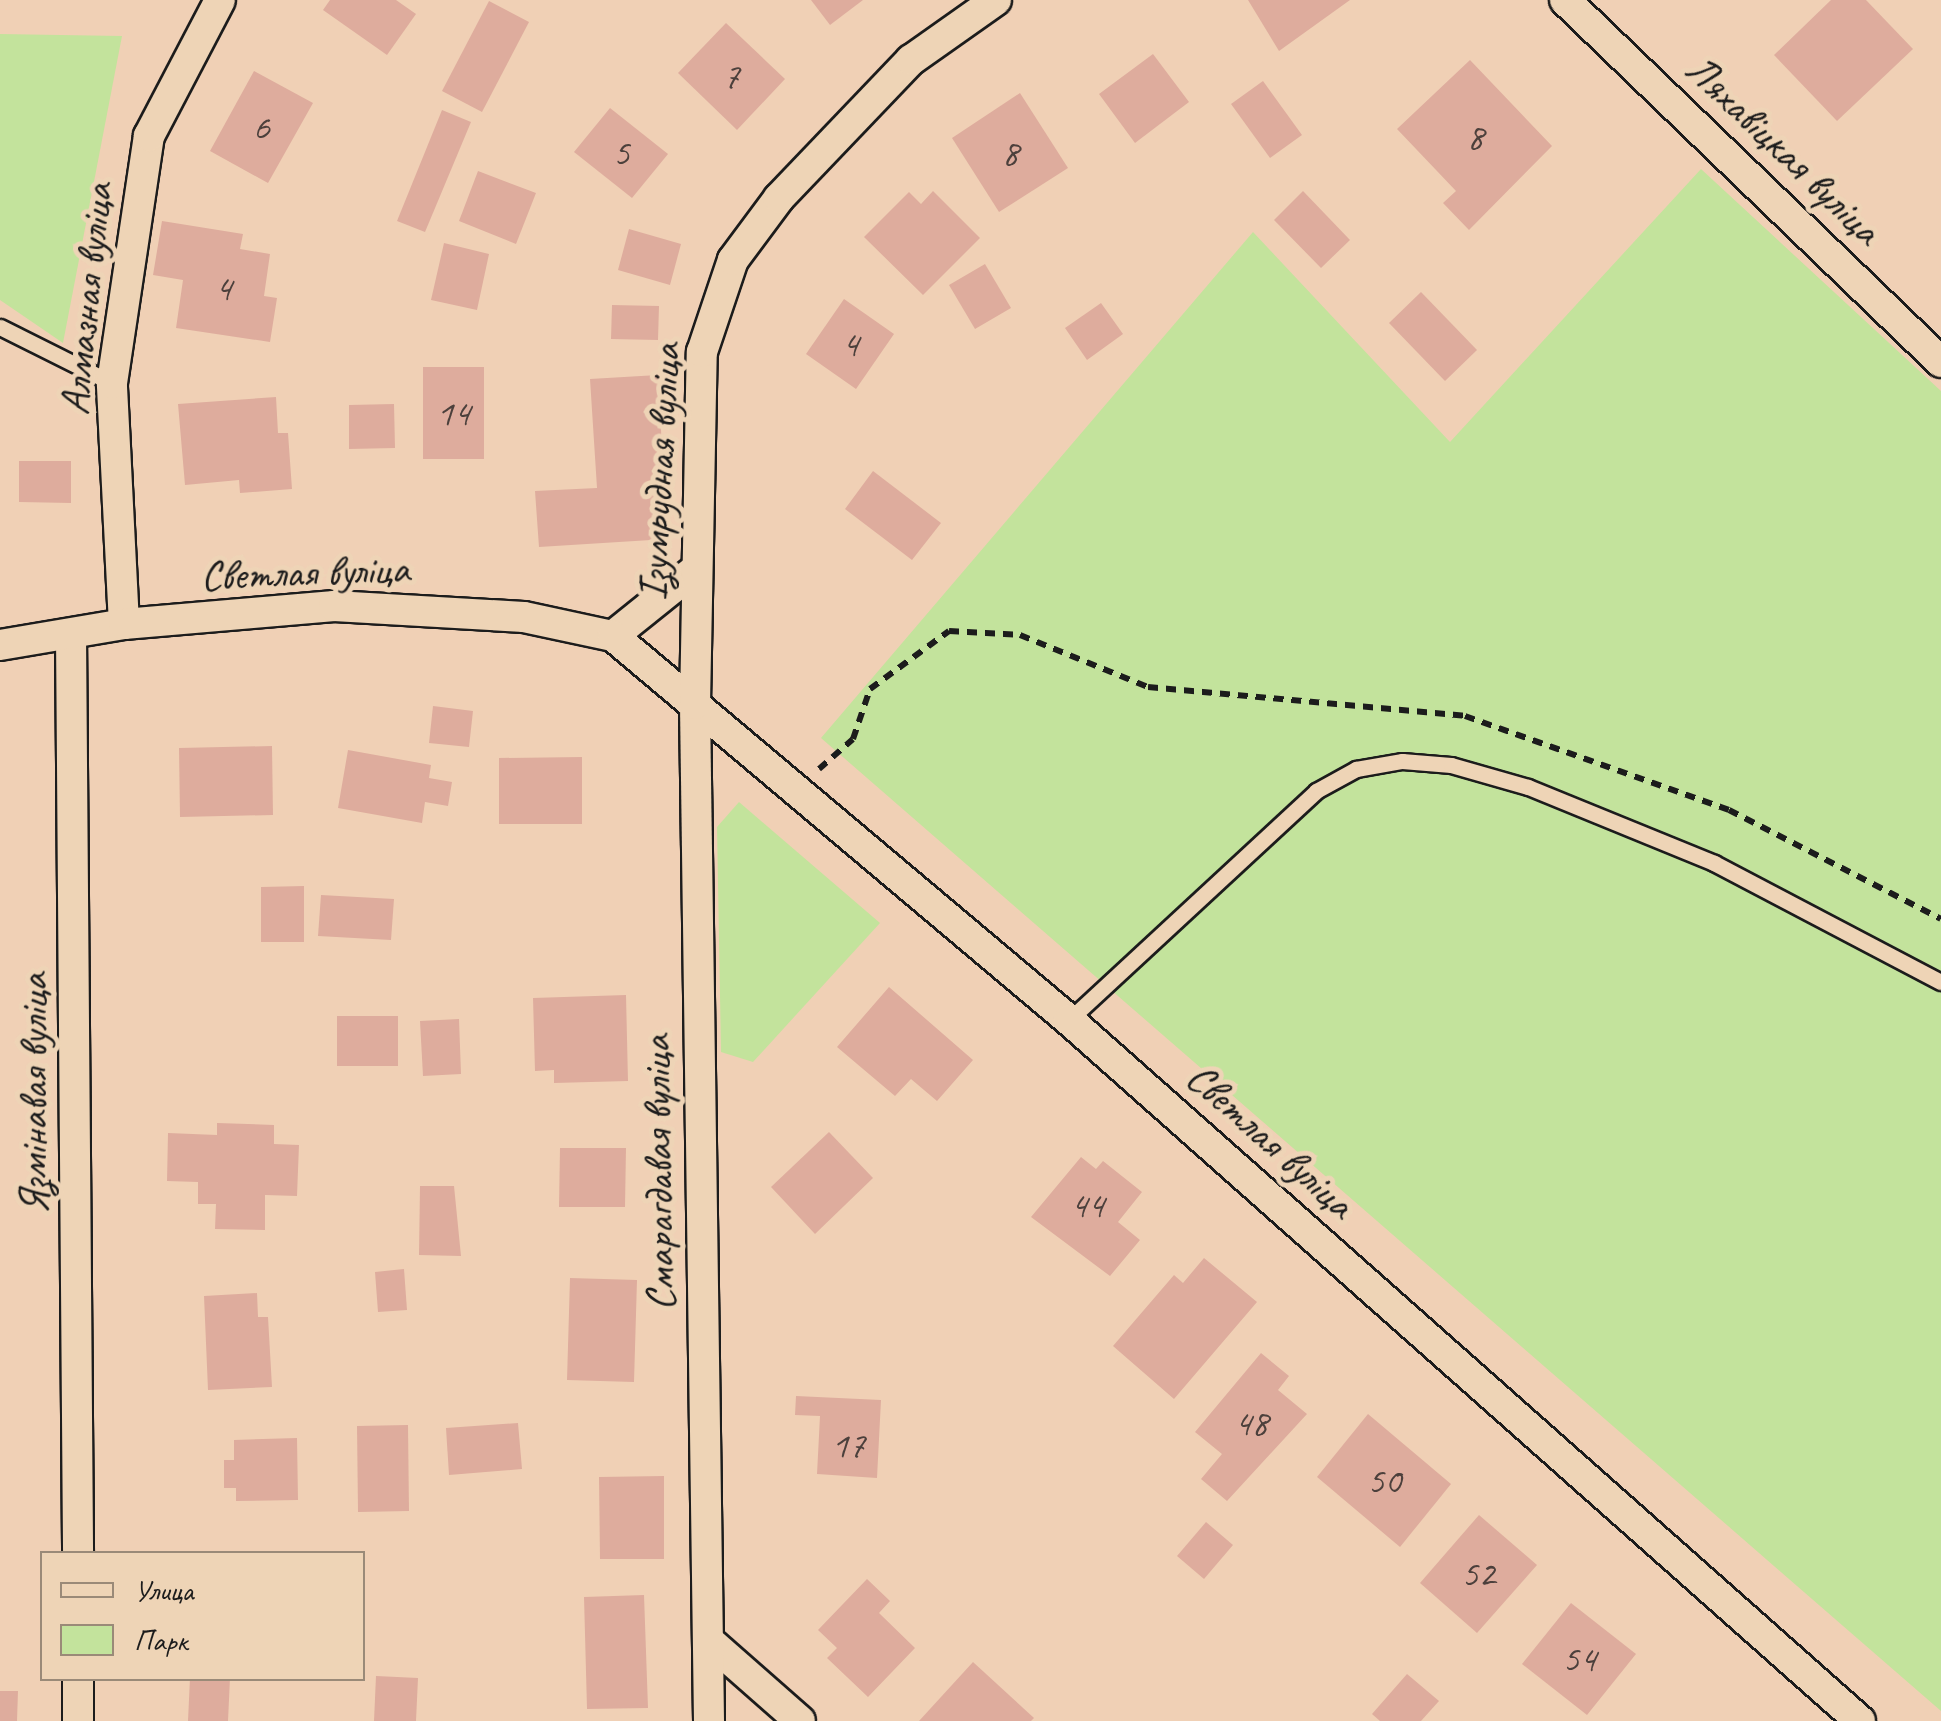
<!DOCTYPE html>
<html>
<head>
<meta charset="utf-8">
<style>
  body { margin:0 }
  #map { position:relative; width:1941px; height:1721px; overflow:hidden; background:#f0d0b5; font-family:Caveat,sans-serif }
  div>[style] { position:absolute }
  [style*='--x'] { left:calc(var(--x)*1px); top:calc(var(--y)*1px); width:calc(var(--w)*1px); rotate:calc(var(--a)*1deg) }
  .green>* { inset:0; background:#c3e39c }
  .building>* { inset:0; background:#deac9d }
  .path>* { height:6px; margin-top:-3px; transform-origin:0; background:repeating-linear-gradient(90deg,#1c1c1c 0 10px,transparent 0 18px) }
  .roads { filter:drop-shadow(2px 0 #1c1c1c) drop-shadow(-2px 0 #1c1c1c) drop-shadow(0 2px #1c1c1c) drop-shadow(0 -2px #1c1c1c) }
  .lane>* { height:15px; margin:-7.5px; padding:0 7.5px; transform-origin:7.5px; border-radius:7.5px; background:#eed4b6 }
  .street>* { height:30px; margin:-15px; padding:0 15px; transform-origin:15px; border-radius:15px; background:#eed4b6 }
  span { translate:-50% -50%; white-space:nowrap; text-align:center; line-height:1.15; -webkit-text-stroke:10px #eed4b6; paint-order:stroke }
  .number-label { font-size:38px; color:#4c403c }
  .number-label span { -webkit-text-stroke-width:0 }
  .street-label { font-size:42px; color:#1c1c1c }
  .legend { position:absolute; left:40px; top:1551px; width:325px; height:130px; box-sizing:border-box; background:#eed4b6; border:2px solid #9a8a78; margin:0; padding:12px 18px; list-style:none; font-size:30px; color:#1c1c1c }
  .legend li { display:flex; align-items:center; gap:20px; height:50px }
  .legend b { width:50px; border:2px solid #9a8a78 }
</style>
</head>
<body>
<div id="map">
  <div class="green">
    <i style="clip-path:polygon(0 34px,122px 36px,63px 343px,0 300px)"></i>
    <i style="clip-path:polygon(1701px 169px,1941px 391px,1941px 1711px,821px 738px,1253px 232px,1450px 442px)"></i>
    <i style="clip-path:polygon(739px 802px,880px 923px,753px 1062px,721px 1052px,717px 827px)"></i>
  </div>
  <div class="building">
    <i style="clip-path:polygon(330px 0,396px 0,416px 14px,387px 55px,323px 10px)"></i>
    <i style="clip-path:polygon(811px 0,863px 0,830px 25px)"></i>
    <i style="clip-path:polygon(1248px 0,1350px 0,1279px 51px)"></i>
    <i style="clip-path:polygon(1831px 0,1866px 0,1913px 49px,1837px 121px,1774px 55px)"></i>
    <i style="clip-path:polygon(489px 1px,529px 22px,482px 112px,442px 91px)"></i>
    <i style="clip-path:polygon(726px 23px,785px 79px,737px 130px,678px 73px)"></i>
    <i style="clip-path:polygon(1153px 54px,1189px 102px,1135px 143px,1099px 94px)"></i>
    <i style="clip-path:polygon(1470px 60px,1552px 146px,1469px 230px,1443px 203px,1456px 191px,1397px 129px)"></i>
    <i style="clip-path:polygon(254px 71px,313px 103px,268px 183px,210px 151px)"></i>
    <i style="clip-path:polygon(1263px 81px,1302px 135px,1270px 158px,1231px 104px)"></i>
    <i style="clip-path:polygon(1020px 93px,1068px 168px,999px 212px,952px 138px)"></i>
    <i style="clip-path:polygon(610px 108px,668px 154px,632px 198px,574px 152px)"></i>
    <i style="clip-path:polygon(442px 110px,471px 122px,425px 232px,397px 221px)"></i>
    <i style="clip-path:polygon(478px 171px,536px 193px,516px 244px,459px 221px)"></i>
    <i style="clip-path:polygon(933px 191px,980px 238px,923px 295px,864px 237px,909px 192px,921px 204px)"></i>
    <i style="clip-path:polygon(1303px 191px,1350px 240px,1321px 268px,1274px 220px)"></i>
    <i style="clip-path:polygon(162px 221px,243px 234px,240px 249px,270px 254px,264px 296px,277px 298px,270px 342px,176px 328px,183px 280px,153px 275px)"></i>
    <i style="clip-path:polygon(629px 229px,681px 244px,670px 285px,618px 270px)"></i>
    <i style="clip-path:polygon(444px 243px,489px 254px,477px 310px,431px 300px)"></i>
    <i style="clip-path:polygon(985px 264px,1011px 308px,975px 329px,949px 285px)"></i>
    <i style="clip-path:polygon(1421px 292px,1477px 350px,1445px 381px,1389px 323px)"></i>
    <i style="clip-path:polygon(844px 299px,894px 334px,856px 389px,806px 354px)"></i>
    <i style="clip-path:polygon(1101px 303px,1123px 334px,1087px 360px,1065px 328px)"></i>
    <i style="clip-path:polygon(612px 305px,659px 306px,658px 340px,611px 339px)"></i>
    <i style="clip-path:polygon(423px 367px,484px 367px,484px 459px,423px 459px)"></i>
    <i style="clip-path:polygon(658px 375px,667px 539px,539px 547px,535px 491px,597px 488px,590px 379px)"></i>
    <i style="clip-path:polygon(276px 397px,278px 433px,288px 433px,292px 489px,240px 493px,239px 480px,185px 485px,178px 404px)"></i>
    <i style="clip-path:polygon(394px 404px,395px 448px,349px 449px,349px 405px)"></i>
    <i style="clip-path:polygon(19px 461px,71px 461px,71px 503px,19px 502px)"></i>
    <i style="clip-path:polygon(873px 471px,941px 523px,912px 560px,845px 509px)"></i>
    <i style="clip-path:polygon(433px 706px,473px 711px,469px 747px,429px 743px)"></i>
    <i style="clip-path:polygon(272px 746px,273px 815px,180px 817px,179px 748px)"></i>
    <i style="clip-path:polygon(348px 750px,431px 765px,429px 778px,452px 782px,448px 806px,425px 802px,422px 823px,338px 808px)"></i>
    <i style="clip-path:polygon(582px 757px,582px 824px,499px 824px,499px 758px)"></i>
    <i style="clip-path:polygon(304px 886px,304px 942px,261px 942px,261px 887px)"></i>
    <i style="clip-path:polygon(321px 895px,394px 899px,391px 940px,318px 936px)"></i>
    <i style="clip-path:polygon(889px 987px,973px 1060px,937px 1101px,911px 1079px,895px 1096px,837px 1047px)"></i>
    <i style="clip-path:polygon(626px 995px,628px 1081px,554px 1083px,554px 1070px,535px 1071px,533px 998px)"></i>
    <i style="clip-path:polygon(337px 1016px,398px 1016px,398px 1066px,337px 1066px)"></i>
    <i style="clip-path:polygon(459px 1019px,461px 1074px,423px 1076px,420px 1021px)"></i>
    <i style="clip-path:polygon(217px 1123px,274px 1125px,274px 1144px,299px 1145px,297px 1196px,265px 1195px,265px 1230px,215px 1229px,216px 1204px,198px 1204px,198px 1182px,167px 1181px,168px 1133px,217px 1135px)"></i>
    <i style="clip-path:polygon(829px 1132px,873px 1178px,815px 1234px,771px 1187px)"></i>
    <i style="clip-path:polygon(560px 1148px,626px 1148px,625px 1207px,559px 1207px)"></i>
    <i style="clip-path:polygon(1081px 1157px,1096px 1169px,1103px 1161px,1142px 1192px,1118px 1222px,1140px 1240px,1110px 1276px,1031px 1217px)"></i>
    <i style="clip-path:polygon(420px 1186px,454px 1186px,461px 1256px,419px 1255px)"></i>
    <i style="clip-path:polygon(1204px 1258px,1257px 1302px,1174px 1399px,1113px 1346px,1174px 1275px,1183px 1283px)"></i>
    <i style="clip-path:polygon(404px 1269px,407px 1310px,378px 1312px,375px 1272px)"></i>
    <i style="clip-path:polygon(570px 1278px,637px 1280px,634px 1382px,567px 1380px)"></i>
    <i style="clip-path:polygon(257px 1293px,258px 1317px,268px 1317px,272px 1387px,208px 1390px,204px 1296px)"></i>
    <i style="clip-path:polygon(1261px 1353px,1289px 1376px,1278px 1390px,1307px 1414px,1227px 1501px,1201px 1479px,1222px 1454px,1195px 1432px)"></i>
    <i style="clip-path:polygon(796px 1396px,881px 1400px,877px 1478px,817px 1474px,820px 1416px,795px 1415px)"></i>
    <i style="clip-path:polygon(1368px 1414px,1451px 1484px,1400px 1547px,1317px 1477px)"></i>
    <i style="clip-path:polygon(518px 1423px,522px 1469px,449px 1475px,446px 1428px)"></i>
    <i style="clip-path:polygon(408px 1425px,409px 1511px,358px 1512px,357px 1426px)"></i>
    <i style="clip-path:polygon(297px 1438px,298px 1500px,236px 1501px,236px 1488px,224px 1488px,224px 1460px,234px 1460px,234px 1440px)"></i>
    <i style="clip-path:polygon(664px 1476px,664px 1559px,600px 1559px,599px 1477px)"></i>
    <i style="clip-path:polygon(1479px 1515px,1537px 1565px,1477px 1633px,1420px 1583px)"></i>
    <i style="clip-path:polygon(1206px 1522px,1233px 1545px,1204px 1579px,1177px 1556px)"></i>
    <i style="clip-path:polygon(867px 1579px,890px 1601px,879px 1613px,915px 1648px,868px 1697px,827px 1658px,837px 1648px,818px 1630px)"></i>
    <i style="clip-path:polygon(644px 1595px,648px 1708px,587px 1709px,584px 1597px)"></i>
    <i style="clip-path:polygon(1571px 1603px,1636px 1654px,1587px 1715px,1522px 1664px)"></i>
    <i style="clip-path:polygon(973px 1662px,1034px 1718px,1031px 1721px,919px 1721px)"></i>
    <i style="clip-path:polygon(1407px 1674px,1439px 1701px,1421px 1721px,1380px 1721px,1372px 1714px)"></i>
    <i style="clip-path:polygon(376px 1676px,418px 1678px,416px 1721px,374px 1721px)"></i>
    <i style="clip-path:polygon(190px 1678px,230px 1678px,228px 1721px,188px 1721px)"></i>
    <i style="clip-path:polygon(0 1691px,18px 1691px,17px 1721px,0 1721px)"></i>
  </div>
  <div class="path">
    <i style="--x:819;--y:769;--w:45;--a:-41.4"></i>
    <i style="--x:853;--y:739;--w:53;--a:-71.2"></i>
    <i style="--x:870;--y:689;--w:98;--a:-36.3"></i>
    <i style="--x:949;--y:631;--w:71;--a:3.2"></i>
    <i style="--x:1020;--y:635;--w:138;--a:22.1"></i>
    <i style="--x:1148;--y:687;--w:318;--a:5.2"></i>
    <i style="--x:1465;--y:716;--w:280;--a:19.6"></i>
    <i style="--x:1729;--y:810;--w:238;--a:27.2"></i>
  </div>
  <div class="roads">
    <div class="lane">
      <i style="--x:0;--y:327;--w:125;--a:26.6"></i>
      <i style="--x:1069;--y:1020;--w:337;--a:-42.8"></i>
      <i style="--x:1316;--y:791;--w:46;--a:-28.8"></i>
      <i style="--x:1356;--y:769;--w:47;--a:-9.9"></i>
      <i style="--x:1402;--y:761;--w:49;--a:4.7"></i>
      <i style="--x:1451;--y:765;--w:80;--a:15.9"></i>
      <i style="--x:1528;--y:787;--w:201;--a:22.2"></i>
      <i style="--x:1714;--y:863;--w:256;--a:27.7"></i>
    </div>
    <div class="street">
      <i style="--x:1565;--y:0;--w:522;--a:43.91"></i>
      <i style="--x:124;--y:624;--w:241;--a:-92.9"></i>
      <i style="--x:112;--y:383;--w:250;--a:-81.5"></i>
      <i style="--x:149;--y:136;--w:153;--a:-62.4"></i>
      <i style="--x:71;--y:634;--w:920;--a:89.56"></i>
      <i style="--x:613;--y:636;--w:105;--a:-38.8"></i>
      <i style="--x:0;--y:645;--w:126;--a:-9.6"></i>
      <i style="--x:124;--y:624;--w:211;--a:-4.9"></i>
      <i style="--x:334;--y:606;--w:190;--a:3.3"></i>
      <i style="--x:524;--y:617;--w:91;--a:12.1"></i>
      <i style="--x:613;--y:636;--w:596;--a:40.1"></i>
      <i style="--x:1069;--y:1020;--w:1057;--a:41.55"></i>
      <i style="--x:709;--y:1641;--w:121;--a:41.3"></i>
      <i style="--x:78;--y:1678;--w:43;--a:90"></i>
      <i style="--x:709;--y:1721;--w:1017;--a:-90.79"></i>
      <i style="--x:695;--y:704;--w:352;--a:-88.9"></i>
      <i style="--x:702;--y:352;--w:97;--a:-71.4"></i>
      <i style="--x:733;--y:260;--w:77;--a:-53.4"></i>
      <i style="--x:779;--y:198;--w:191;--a:-46.3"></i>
      <i style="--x:911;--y:60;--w:104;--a:-35.2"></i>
    </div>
  </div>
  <div class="number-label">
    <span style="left:731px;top:76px">7</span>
    <span style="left:261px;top:127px">6</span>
    <span style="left:1475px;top:137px">8</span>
    <span style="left:621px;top:153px">5</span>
    <span style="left:1010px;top:153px">8</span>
    <span style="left:223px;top:288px">4</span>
    <span style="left:850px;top:344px">4</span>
    <span style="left:453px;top:413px">14</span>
    <span style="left:1087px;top:1205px">44</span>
    <span style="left:1251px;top:1423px">48</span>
    <span style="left:848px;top:1445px">17</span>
    <span style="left:1384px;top:1481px">50</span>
    <span style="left:1478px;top:1574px">52</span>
    <span style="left:1579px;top:1659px">54</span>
  </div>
  <div class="street-label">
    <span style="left:1783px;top:150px;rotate:44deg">Ляхавіцкая вуліца</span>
    <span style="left:87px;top:299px;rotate:-84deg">Алмазная вуліца</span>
    <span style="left:660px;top:472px;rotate:-87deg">Ізумрудная вуліца</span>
    <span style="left:305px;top:573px;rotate:-2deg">Светлая вуліца</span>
    <span style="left:34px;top:1094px;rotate:-90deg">Язмінавая вуліца</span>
    <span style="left:1270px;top:1141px;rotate:42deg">Светлая вуліца</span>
    <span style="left:659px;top:1173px;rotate:-91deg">Смарагдавая вуліца</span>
  </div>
  <ul class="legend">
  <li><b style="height:12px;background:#eed4b6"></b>Улица</li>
  <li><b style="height:28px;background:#c3e39c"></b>Парк</li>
  </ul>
</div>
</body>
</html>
